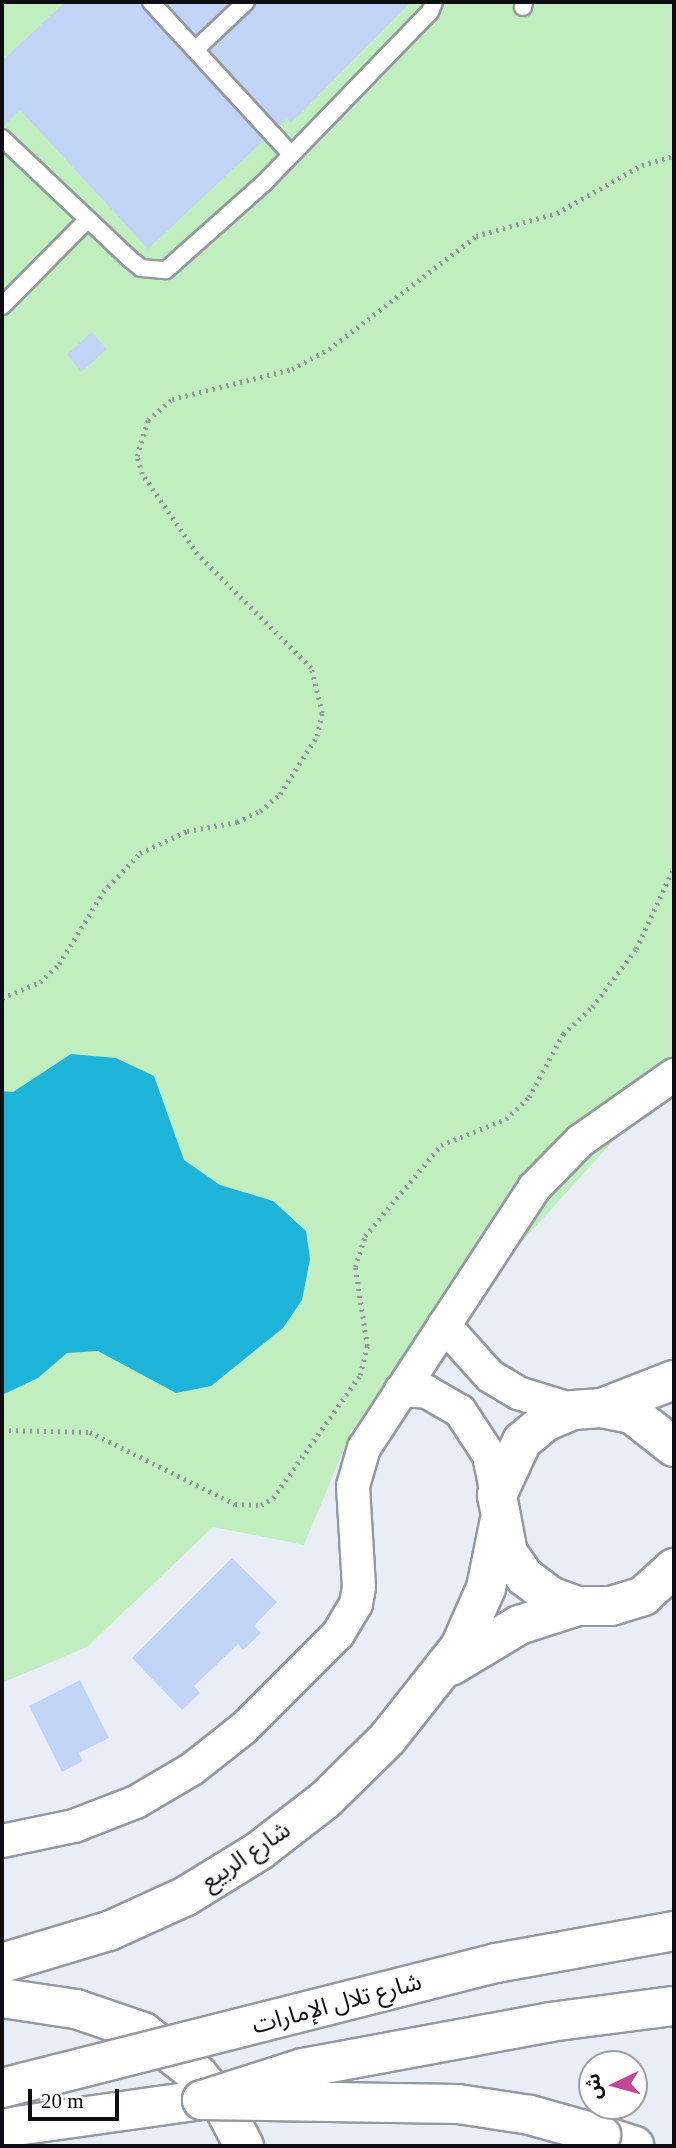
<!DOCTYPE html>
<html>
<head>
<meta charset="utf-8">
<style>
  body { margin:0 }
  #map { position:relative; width:676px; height:2148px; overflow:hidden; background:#e9eef6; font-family:"Times New Roman","Noto Sans Arabic",serif }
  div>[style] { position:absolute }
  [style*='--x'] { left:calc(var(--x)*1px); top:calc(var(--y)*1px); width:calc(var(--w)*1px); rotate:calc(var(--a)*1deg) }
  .green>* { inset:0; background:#c1eebf }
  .water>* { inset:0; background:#1eb3d9 }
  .building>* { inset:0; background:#c1d4f5 }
  .path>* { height:4.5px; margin-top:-2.25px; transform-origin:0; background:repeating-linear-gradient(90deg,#93969c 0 2px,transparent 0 7px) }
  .roads { filter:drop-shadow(2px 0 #94989f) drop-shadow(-2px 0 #94989f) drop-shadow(0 2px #94989f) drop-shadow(0 -2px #94989f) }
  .lane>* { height:16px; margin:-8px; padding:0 8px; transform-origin:8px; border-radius:8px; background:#fff }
  .street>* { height:32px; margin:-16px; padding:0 16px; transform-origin:16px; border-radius:16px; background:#fff }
  .secondary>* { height:38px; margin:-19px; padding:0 19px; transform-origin:19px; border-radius:19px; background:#fff }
  .highway>* { height:38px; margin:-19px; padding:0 19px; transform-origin:19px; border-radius:19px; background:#fff }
  .bridges { filter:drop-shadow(2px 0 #94989f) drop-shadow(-2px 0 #94989f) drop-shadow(0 2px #94989f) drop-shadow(0 -2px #94989f) }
  .secondary-bridge>* { height:38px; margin:-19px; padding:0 19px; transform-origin:19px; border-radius:19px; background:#fff }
  .highway-bridge>* { height:38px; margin:-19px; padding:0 19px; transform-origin:19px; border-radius:19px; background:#fff }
  span { translate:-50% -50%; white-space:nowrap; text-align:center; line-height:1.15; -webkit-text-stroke:5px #fff; paint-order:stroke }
  .street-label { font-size:24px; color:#0d0e11 }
  .frame { position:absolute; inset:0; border:4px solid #0d0e11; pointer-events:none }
  .north { position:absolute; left:578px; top:2050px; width:70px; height:70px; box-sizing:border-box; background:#fff; border:2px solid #9e9fa0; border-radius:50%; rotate:265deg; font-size:19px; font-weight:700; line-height:28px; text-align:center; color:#0d0e11 }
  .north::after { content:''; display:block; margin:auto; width:24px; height:32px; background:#c24696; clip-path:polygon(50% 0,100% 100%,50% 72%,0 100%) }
  .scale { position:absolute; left:28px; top:2089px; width:91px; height:32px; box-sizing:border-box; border:4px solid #0d0e11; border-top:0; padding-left:9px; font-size:21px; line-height:24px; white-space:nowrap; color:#0d0e11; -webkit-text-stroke:5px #fff; paint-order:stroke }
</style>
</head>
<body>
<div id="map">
  <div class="green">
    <i style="clip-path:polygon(2px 2px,674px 2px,674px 1074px,352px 1429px,304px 1545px,213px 1527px,87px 1647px,2px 1683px)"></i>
  </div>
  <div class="water">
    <i style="clip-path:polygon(71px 1054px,116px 1058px,154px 1076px,184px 1160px,220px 1185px,273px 1201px,306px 1231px,310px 1259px,302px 1300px,283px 1328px,211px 1386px,176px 1393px,98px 1351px,67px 1353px,38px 1378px,2px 1395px,2px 1091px,13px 1092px)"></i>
  </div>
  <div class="building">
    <i style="clip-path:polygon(65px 2px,141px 2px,264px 140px,148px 249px,20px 110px,2px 128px,2px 61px)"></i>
    <i style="clip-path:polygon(165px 2px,231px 2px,196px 35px)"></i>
    <i style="clip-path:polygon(256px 2px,411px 2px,291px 123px,287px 119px,279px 126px,210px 50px)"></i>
    <i style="clip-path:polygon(92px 332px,107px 349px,81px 372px,67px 354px)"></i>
    <i style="clip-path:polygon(232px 1558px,277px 1602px,254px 1626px,261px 1633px,243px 1650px,238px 1644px,194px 1686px,200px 1693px,182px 1710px,132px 1658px)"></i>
    <i style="clip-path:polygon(80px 1680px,109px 1738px,79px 1753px,83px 1761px,62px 1772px,29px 1706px)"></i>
  </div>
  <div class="path">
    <i style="--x:2;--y:998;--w:41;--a:-22.8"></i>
    <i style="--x:40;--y:982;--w:26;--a:-43"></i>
    <i style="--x:59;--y:964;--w:84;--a:-58.6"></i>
    <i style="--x:103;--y:892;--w:54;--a:-46.5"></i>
    <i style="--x:140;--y:853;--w:52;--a:-25.1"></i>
    <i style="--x:187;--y:831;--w:51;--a:-10.2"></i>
    <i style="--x:237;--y:822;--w:25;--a:-26"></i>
    <i style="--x:260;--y:811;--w:26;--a:-40"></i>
    <i style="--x:280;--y:794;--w:69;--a:-57.5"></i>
    <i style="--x:317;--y:736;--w:24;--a:-78"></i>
    <i style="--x:322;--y:713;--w:46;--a:-103.7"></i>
    <i style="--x:311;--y:668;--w:161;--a:-135"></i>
    <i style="--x:197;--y:554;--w:97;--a:-124.5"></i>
    <i style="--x:142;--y:474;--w:19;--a:-106"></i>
    <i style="--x:137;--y:456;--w:38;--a:-73"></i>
    <i style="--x:148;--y:420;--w:32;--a:-41"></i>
    <i style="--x:172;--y:399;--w:124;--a:-14"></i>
    <i style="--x:292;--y:369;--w:42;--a:-28.4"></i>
    <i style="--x:329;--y:349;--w:185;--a:-37.5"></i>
    <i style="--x:476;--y:236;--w:84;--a:-15.9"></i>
    <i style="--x:557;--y:213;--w:98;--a:-29.5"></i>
    <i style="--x:642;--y:165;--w:33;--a:-16"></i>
    <i style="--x:2;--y:1430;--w:88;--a:1.3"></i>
    <i style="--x:90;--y:1432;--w:162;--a:26.4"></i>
    <i style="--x:235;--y:1504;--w:26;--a:2"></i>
    <i style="--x:261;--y:1505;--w:14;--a:-30"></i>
    <i style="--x:273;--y:1498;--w:151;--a:-54.7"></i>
    <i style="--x:360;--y:1375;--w:30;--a:-76"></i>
    <i style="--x:367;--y:1346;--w:80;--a:-98.6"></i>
    <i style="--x:355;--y:1267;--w:33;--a:-72"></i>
    <i style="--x:365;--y:1236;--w:119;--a:-50.1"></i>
    <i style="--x:441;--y:1145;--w:70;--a:-21.8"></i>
    <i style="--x:506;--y:1119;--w:32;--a:-44"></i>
    <i style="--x:529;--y:1097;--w:72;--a:-61.6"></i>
    <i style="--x:563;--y:1034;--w:40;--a:-43"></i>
    <i style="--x:592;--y:1007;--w:73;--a:-52.8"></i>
    <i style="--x:636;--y:949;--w:90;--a:-65.1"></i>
  </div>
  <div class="roads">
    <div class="lane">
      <i style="--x:151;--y:2;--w:205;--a:47.4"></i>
      <i style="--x:523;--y:7;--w:5;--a:-79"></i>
      <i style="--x:195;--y:50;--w:70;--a:-43.3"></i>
      <i style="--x:2;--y:138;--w:176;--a:43.4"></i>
      <i style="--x:130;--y:259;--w:14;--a:39"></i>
      <i style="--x:141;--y:268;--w:25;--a:5"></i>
      <i style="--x:166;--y:270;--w:131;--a:-41.6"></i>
      <i style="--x:264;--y:183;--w:238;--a:-45.9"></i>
      <i style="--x:430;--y:12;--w:11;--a:-68"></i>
      <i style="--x:2;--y:306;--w:122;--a:-45.3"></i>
    </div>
    <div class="street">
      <i style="--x:444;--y:1325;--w:69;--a:48"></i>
      <i style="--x:490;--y:1376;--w:33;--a:31"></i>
      <i style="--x:518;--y:1393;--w:58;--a:17.2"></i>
      <i style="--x:401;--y:1390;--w:26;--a:4"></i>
      <i style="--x:427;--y:1392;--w:38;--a:30"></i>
      <i style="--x:460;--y:1411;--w:53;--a:56.6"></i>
      <i style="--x:489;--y:1455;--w:41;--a:78.7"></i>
      <i style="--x:2;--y:1841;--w:74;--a:-11.8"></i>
      <i style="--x:74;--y:1826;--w:66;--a:-21.2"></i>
      <i style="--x:136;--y:1802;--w:65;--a:-30.5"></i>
      <i style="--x:192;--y:1769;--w:66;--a:-38.3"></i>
      <i style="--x:244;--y:1728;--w:133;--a:-45"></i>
      <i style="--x:338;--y:1634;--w:35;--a:-59"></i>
      <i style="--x:356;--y:1604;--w:17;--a:-80"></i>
      <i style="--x:359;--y:1587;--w:101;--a:-93.4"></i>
      <i style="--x:353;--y:1486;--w:40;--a:-74"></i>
      <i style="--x:364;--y:1448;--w:311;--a:-56.8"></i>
      <i style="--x:534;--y:1188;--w:66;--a:-45.6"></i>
      <i style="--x:580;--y:1141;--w:115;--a:-35.1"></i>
    </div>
    <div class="secondary">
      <i style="--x:602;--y:1408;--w:77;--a:-21.3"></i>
      <i style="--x:674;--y:1447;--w:53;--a:-141.8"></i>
      <i style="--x:632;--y:1414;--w:31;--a:-169"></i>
      <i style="--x:602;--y:1408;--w:29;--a:176"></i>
      <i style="--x:573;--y:1410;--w:30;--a:157"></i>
      <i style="--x:545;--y:1422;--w:30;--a:140"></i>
      <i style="--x:522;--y:1441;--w:60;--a:114.8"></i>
      <i style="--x:497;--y:1495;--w:59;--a:79.3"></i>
      <i style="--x:508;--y:1553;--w:29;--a:55"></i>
      <i style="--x:525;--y:1577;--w:31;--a:37"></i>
      <i style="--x:550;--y:1596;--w:30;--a:20"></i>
      <i style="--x:578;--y:1606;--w:33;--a:0"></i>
      <i style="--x:611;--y:1606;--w:34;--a:-17"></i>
      <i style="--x:643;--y:1596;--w:42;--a:-42.1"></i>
      <i style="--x:451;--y:1666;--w:79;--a:-31.1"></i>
      <i style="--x:519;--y:1625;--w:62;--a:-17.9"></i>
      <i style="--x:2;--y:1963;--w:112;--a:-16.7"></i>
      <i style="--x:109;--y:1931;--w:85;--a:-24.4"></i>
      <i style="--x:186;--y:1896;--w:86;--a:-31.7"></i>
      <i style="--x:259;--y:1851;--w:85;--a:-37.8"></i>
      <i style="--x:326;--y:1799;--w:86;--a:-44.5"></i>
      <i style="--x:387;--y:1739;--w:117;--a:-51.6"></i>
      <i style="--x:460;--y:1647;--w:64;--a:-66.2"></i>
      <i style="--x:486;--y:1588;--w:65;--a:-78.5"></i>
      <i style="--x:2;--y:1998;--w:75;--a:8.5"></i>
      <i style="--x:76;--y:2009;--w:71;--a:18.9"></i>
      <i style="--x:143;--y:2032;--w:70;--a:38"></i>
      <i style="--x:198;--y:2075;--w:35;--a:50"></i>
      <i style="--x:221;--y:2102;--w:50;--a:62.4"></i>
      <i style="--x:601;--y:2135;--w:35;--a:18"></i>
    </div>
    <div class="highway">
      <i style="--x:2;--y:2128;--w:202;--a:-8"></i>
    </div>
  </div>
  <div class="bridges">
    <div class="secondary-bridge">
      <i style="--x:2;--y:2088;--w:510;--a:-14.2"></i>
      <i style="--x:496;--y:1963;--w:181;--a:-10.2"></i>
      <i style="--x:202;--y:2100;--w:256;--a:0.9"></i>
      <i style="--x:458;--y:2104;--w:73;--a:8.7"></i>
      <i style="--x:530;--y:2115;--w:74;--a:15.7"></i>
    </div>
    <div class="highway-bridge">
      <i style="--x:202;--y:2100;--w:106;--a:-17.6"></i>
      <i style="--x:303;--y:2068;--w:251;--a:-10.5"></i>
      <i style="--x:550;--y:2022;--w:125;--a:-7.4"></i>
    </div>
  </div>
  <div class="street-label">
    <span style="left:246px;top:1856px;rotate:-34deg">شارع الربيع</span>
    <span style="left:337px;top:2004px;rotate:-15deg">شارع تلال الإمارات</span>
  </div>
  <div class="frame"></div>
  <div class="north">ش</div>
  <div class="scale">20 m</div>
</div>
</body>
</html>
